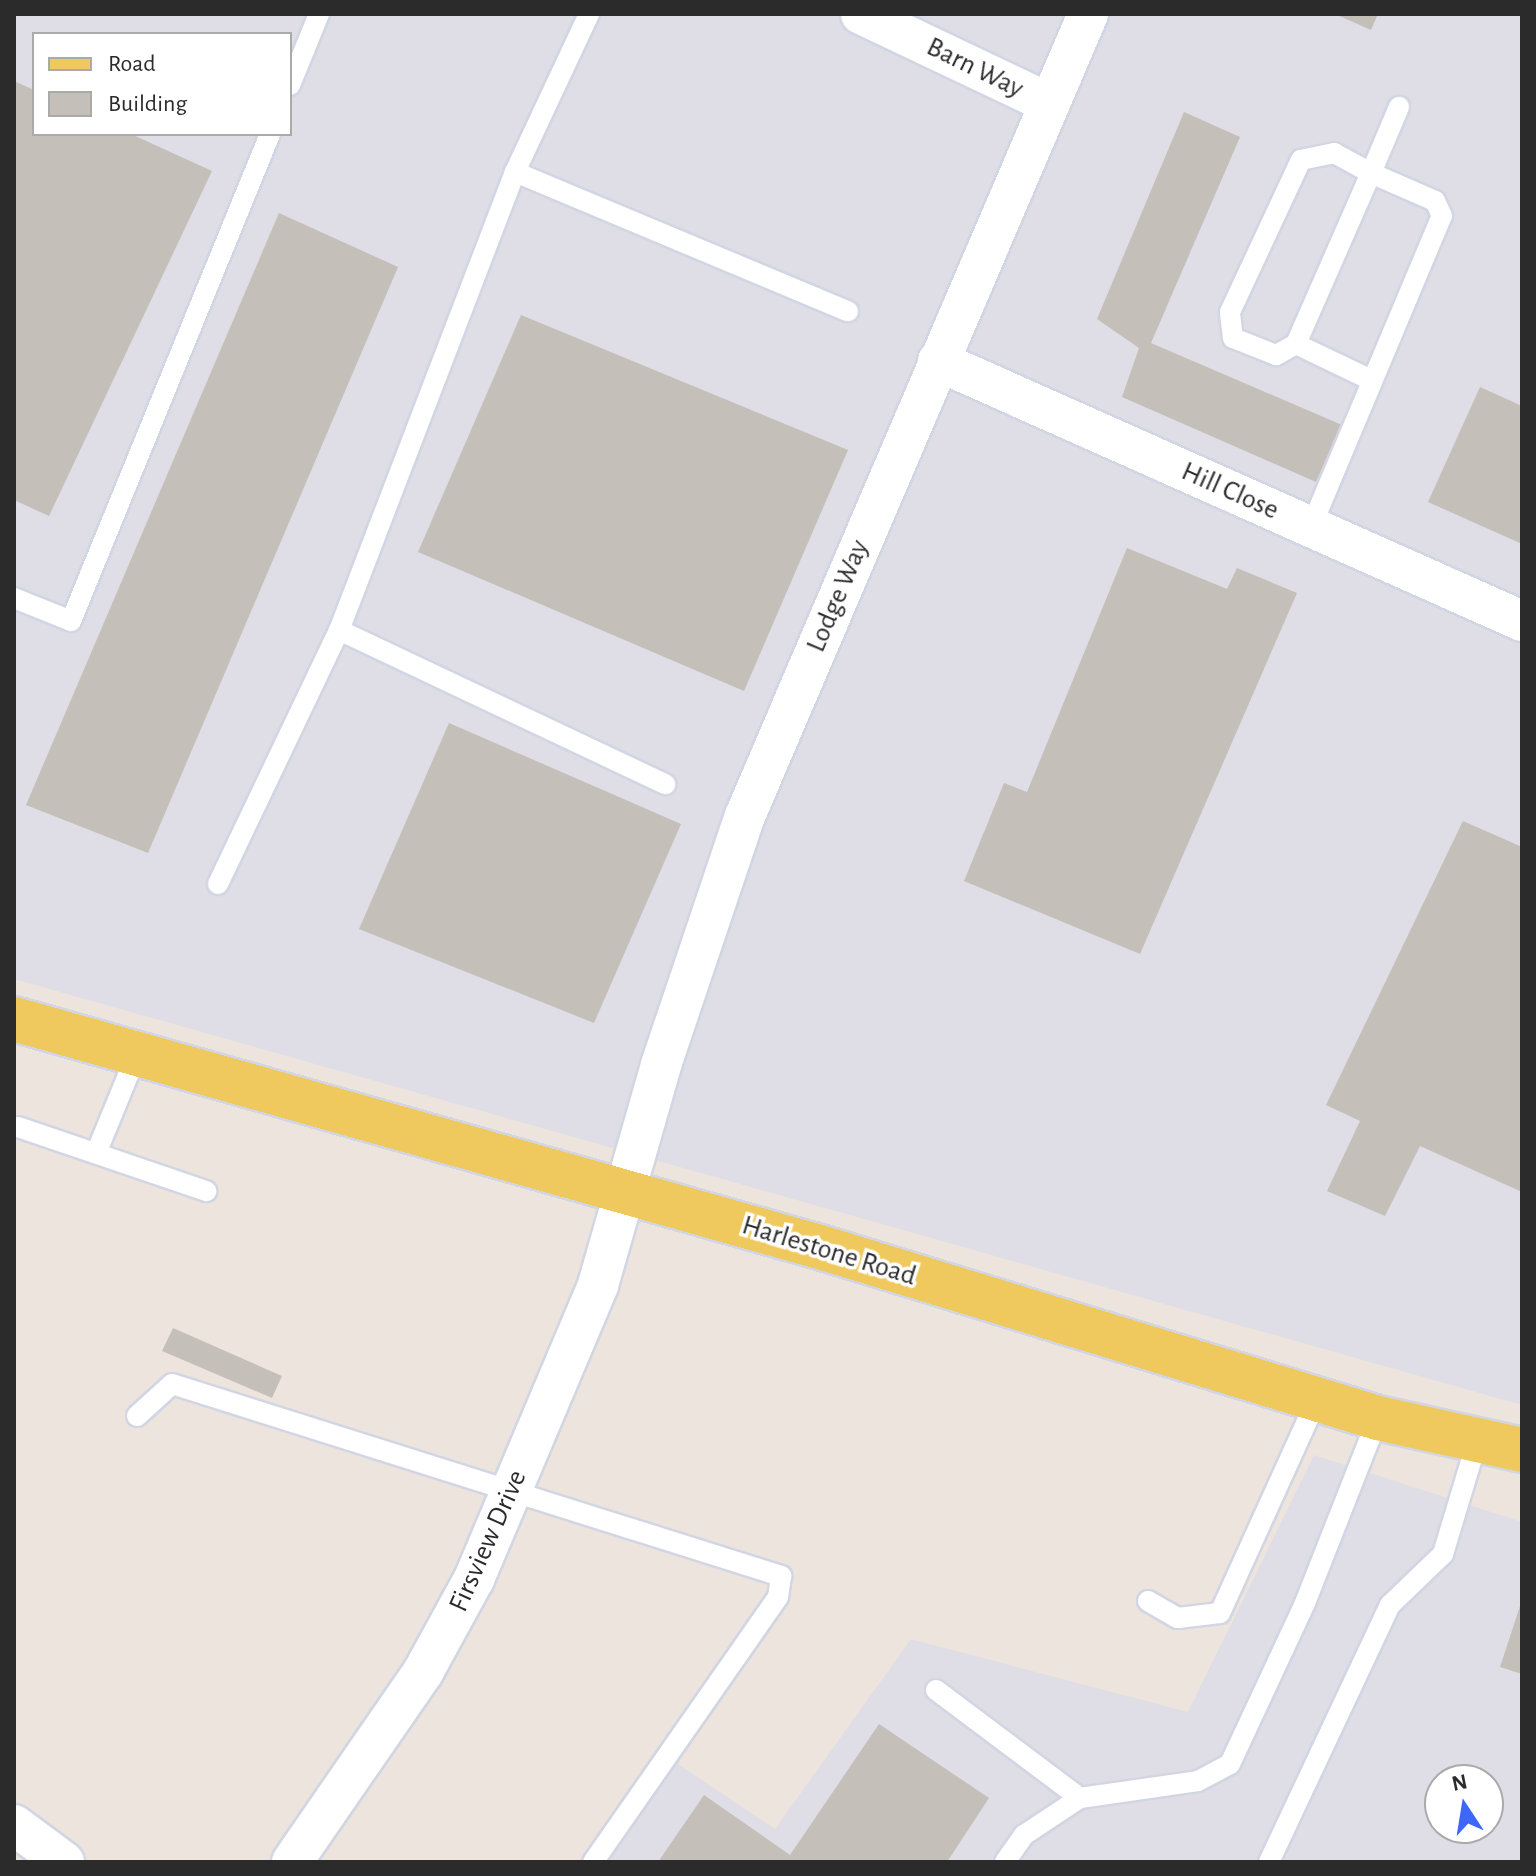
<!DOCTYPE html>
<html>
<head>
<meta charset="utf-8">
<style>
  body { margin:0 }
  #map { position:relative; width:1536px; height:1876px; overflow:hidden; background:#ede5dd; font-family:"Alegreya Sans",sans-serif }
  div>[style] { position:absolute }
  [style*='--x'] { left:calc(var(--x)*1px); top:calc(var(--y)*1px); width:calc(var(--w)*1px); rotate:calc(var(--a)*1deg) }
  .industrial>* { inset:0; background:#dfdde5 }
  .building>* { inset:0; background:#c5bfb9 }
  .roads { filter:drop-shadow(2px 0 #d2d6e3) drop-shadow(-2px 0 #d2d6e3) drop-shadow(0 2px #d2d6e3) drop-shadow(0 -2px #d2d6e3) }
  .service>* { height:20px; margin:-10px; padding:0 10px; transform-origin:10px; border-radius:10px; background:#fff }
  .minor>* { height:40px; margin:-20px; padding:0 20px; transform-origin:20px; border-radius:20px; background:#fff }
  .primary>* { height:44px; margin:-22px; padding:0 22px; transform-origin:22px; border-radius:22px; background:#f0c95e }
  span { translate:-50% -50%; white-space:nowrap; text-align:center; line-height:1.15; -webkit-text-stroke:7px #fff; paint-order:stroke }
  .street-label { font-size:28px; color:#2b2b2b }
  .frame { position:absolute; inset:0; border:16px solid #2b2b2b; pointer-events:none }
  .legend { position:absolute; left:32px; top:32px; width:260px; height:104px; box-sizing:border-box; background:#fff; border:2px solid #aaa; margin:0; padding:10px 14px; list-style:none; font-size:24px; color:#2b2b2b }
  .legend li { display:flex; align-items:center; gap:16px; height:40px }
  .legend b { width:40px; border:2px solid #aaa }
  .north { position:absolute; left:1424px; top:1764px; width:80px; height:80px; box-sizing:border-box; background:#fff; border:2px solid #aaa; border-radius:50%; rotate:348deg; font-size:22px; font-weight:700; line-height:32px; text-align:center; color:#2b2b2b }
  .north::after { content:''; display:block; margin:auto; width:28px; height:36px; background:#3d67f9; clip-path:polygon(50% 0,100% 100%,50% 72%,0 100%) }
</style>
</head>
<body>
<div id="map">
  <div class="industrial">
    <i style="clip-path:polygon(evenodd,14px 14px,1522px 14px,1522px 1405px,14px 979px,14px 14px,34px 34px,290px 34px,290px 134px,34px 134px,34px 34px)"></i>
    <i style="clip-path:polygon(evenodd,1314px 1455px,1522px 1522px,1522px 1862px,608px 1862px,675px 1762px,775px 1829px,911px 1639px,1188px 1712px,1314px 1455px,1440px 1780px,1488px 1780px,1488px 1828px,1440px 1828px,1440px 1780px)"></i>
  </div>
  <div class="building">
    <i style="clip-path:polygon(1335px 14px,1378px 14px,1371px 30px)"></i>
    <i style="clip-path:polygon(14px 81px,34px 90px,34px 134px,131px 134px,212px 171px,49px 516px,14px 500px)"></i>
    <i style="clip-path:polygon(1184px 112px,1240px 137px,1151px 343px,1342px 425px,1316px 482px,1122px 397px,1139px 348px,1097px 319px)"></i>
    <i style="clip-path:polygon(279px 213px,398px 267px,148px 853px,26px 805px)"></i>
    <i style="clip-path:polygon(521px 315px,848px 450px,744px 691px,418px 552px)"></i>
    <i style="clip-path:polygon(1480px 387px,1522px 406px,1522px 544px,1428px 502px)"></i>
    <i style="clip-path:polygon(1127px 548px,1227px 589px,1237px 568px,1297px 593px,1140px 954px,964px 881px,1004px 783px,1027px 792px)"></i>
    <i style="clip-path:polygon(449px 723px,681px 824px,594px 1023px,359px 929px)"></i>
    <i style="clip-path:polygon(1463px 821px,1522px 847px,1522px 1192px,1420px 1146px,1385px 1216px,1327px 1191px,1360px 1121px,1326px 1105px)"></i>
    <i style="clip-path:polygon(173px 1328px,282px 1376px,272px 1398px,162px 1351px)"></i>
    <i style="clip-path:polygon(1521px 1603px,1522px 1604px,1522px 1674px,1500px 1667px)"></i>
    <i style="clip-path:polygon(879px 1724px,989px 1798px,947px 1862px,658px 1862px,704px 1795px,790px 1855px)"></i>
  </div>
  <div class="roads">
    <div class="service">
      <i style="--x:589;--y:14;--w:174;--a:115.1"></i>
      <i style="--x:515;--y:172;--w:491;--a:111"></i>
      <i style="--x:339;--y:630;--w:361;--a:25.3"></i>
      <i style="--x:290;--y:85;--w:77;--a:-67.8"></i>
      <i style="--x:515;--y:172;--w:361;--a:22.7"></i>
      <i style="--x:1296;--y:344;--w:83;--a:25.6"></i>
      <i style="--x:1311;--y:527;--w:337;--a:-67.2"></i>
      <i style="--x:1442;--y:216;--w:17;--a:-115"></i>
      <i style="--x:1435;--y:201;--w:70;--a:-156.4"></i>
      <i style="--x:1371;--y:173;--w:187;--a:113.7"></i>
      <i style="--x:1296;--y:344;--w:23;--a:151"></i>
      <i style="--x:1276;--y:355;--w:46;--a:-158.4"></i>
      <i style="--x:1233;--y:338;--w:26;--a:-97"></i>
      <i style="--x:1230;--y:312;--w:168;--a:-65"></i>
      <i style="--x:1301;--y:160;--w:34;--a:-12"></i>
      <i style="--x:1334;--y:153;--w:42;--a:28.4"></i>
      <i style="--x:1371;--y:173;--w:72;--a:-67"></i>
      <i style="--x:14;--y:598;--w:61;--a:22"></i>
      <i style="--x:71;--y:621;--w:526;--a:-67.77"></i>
      <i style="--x:218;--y:884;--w:281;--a:-64.5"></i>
      <i style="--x:18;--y:1127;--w:199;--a:18.8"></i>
      <i style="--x:97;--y:1151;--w:103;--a:-67.7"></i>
      <i style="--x:137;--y:1416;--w:47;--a:-42.4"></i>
      <i style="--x:172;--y:1384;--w:639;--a:17.5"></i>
      <i style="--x:781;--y:1576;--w:21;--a:98"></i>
      <i style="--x:778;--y:1597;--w:323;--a:124.9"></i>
      <i style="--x:1148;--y:1601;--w:34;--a:30"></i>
      <i style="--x:1178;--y:1618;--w:42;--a:-6.8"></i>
      <i style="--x:1220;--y:1613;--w:235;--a:-65.6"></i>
      <i style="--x:936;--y:1690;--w:180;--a:36.9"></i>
      <i style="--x:1005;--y:1862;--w:33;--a:-55"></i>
      <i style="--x:1024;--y:1835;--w:67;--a:-33.5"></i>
      <i style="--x:1080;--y:1798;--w:119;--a:-8.2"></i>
      <i style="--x:1198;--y:1781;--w:36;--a:-28"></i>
      <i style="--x:1230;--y:1764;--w:178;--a:-65"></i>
      <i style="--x:1305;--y:1603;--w:199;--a:-68.5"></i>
      <i style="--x:1269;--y:1862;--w:284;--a:-64.8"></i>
      <i style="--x:1390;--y:1605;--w:74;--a:-43.9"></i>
      <i style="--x:1443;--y:1554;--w:121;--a:-73.2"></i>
    </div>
    <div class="minor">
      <i style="--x:861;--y:14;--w:205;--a:25.4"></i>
      <i style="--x:938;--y:361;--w:639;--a:24"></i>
      <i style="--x:14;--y:1825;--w:62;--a:36.5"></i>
      <i style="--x:292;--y:1862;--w:231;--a:-55.4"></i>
      <i style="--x:423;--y:1672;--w:106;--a:-61.3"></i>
      <i style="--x:474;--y:1579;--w:319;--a:-67.1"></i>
      <i style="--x:598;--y:1285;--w:229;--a:-74"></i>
      <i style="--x:661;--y:1065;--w:263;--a:-71.4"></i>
      <i style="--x:745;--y:816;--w:872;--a:-66.84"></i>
    </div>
    <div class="primary">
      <i style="--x:14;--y:1019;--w:841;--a:15.8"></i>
      <i style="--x:823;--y:1248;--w:580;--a:17.03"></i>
      <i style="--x:1378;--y:1418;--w:148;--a:12.5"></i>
    </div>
  </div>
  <div class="street-label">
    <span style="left:975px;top:68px;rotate:26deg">Barn Way</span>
    <span style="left:1230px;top:491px;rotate:24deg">Hill Close</span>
    <span style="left:838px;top:596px;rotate:-67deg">Lodge Way</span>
    <span style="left:829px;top:1251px;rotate:17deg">Harlestone Road</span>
    <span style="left:488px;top:1541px;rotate:-66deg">Firsview Drive</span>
  </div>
  <div class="frame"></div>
  <ul class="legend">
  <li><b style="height:10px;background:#f0c95e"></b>Road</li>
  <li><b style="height:22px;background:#c5bfb9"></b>Building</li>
  </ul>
  <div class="north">N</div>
</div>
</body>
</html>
